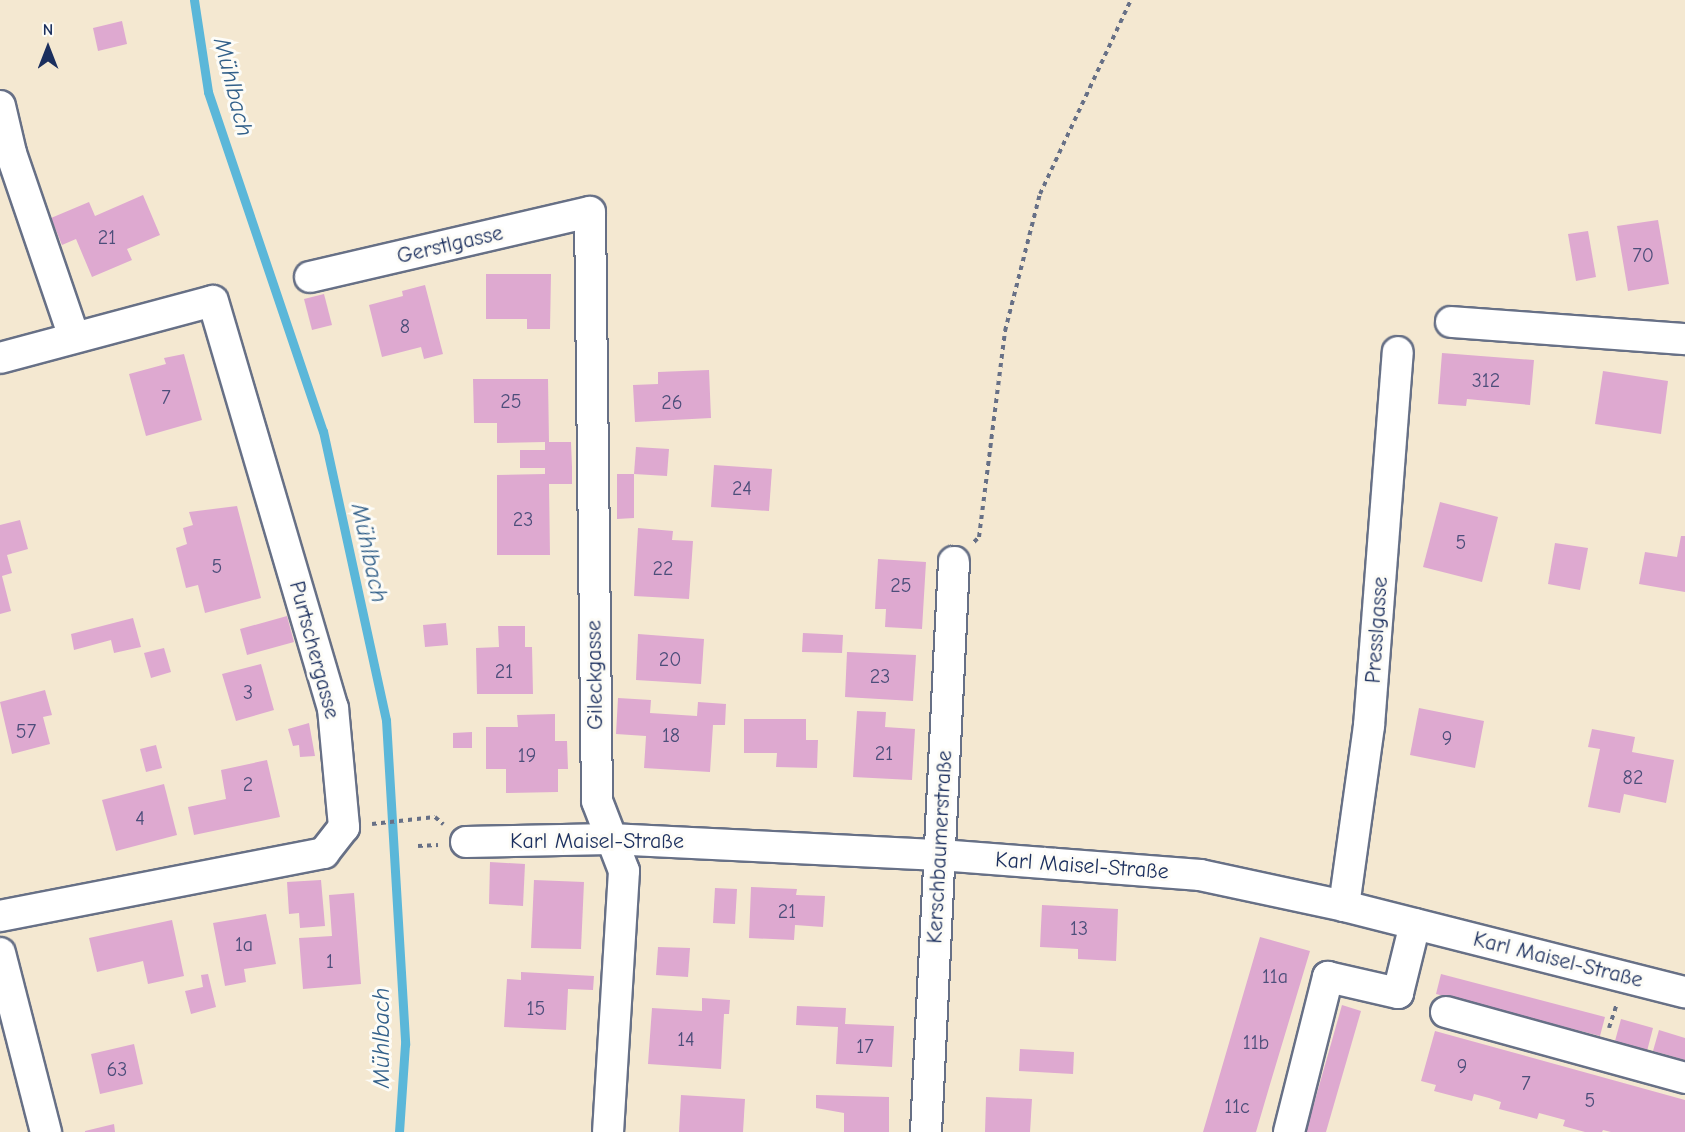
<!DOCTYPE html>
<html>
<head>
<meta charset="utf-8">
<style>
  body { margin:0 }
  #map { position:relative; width:1685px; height:1132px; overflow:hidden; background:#f4e8d1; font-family:"Comic Neue",sans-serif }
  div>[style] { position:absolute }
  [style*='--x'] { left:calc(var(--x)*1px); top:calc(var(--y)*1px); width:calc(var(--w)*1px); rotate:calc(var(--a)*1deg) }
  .stream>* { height:9px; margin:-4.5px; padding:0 4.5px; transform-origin:4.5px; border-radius:4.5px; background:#5bb7d9 }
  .building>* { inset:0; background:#dea9d0 }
  .path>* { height:4px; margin-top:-2px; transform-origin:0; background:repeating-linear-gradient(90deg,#677086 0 4.5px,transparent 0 9px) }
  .roads { filter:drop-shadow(2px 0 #677086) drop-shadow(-2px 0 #677086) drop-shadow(0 2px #677086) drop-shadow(0 -2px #677086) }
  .minor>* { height:30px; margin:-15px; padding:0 15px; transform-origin:15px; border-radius:15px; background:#fff }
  span { translate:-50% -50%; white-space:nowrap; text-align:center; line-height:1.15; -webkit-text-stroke:6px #fdfcf7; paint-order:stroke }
  .number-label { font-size:20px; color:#4c4e7a }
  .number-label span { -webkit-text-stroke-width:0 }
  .street-label { font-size:22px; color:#1b2f5e }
  .water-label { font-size:24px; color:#315f89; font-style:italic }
  .north { position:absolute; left:18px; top:18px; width:60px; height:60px; -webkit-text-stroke:4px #fdfcf7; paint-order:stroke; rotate:0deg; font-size:16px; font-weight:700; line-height:24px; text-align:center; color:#1b2f5e }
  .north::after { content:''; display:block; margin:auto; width:21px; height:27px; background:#1b2f5e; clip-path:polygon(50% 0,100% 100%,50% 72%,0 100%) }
</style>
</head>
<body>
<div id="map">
  <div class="stream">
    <i style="--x:194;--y:0;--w:93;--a:81.3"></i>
    <i style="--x:208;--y:92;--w:358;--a:71.3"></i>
    <i style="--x:323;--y:431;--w:296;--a:77.7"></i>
    <i style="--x:386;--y:720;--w:325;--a:86.6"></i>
    <i style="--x:405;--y:1044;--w:88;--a:93.9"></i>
  </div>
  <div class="building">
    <i style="clip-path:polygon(122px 21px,127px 44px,98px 51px,93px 28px)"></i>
    <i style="clip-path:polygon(143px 195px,160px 235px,127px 249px,132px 260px,92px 277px,76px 239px,62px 245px,51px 218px,89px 202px,95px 216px)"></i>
    <i style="clip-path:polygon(1658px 220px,1669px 284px,1628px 291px,1617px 226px)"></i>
    <i style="clip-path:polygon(1588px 231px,1596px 277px,1576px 281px,1568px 234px)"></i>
    <i style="clip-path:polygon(486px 274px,551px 274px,550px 329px,527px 329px,527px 319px,486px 319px)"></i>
    <i style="clip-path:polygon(425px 285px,443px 354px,424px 359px,421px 347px,382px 357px,369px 305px,403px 296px,402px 291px)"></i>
    <i style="clip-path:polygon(324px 294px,332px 325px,312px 330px,304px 299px)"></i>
    <i style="clip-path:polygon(1442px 353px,1534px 360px,1530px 405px,1467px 399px,1466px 406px,1438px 404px)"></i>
    <i style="clip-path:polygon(184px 354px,202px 420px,146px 436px,129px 374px,166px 364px,164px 358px)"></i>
    <i style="clip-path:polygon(709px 370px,711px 418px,635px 422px,633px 385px,658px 384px,658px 372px)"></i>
    <i style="clip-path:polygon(1603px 371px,1668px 381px,1661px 434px,1595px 424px)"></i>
    <i style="clip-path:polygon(473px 379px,548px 379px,549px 442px,571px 442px,572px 467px,572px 484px,549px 484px,550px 555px,497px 555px,497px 475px,545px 474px,545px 468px,520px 468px,520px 450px,545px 450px,545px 442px,497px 443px,497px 423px,474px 423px)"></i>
    <i style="clip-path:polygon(636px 447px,669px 449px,667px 476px,634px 474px)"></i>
    <i style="clip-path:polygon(714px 465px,772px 469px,769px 511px,711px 507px)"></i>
    <i style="clip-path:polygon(617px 474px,634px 474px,634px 518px,617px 519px)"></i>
    <i style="clip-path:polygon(1440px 502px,1498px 517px,1482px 582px,1423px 567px)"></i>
    <i style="clip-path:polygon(237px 506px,261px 598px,205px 613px,198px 585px,186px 588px,176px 548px,187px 544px,183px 528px,193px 525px,189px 512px)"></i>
    <i style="clip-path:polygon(20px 520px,28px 549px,7px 555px,12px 573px,2px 576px,11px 611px,0 614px,0 525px)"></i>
    <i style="clip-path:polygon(638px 528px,673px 531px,672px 540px,693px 541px,689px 599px,634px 596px)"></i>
    <i style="clip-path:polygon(1681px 536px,1685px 536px,1685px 592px,1639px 584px,1645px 552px,1677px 557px)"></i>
    <i style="clip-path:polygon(1555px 543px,1588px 548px,1580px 590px,1548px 584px)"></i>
    <i style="clip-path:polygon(878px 559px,926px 562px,922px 629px,885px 627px,886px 609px,875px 609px)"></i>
    <i style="clip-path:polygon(287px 616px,294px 642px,247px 655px,240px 629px)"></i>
    <i style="clip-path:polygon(133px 618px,141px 647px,114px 653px,111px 640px,74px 650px,71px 634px)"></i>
    <i style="clip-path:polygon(446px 623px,448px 645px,425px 647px,423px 625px)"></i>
    <i style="clip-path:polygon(498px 626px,525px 626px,525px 647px,532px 647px,533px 694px,477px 694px,476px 648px,499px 647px)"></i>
    <i style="clip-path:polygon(803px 633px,843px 635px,842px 653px,802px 652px)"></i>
    <i style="clip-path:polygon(638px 634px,704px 639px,701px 684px,636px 680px)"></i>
    <i style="clip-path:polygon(164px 648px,171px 672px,151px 678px,144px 653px)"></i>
    <i style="clip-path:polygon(847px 652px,916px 655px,913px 701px,845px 697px)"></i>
    <i style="clip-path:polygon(261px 664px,274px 710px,236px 721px,222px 674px)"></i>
    <i style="clip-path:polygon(45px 690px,52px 715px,43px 717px,50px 744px,12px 754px,0 702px)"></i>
    <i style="clip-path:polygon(618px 698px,651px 700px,650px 713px,697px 716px,698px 702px,726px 704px,725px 725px,713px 725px,710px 772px,644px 768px,646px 736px,616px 734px)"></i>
    <i style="clip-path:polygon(1419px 708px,1484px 721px,1475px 768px,1410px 755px)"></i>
    <i style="clip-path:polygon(857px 711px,886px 712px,885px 727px,915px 729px,912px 780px,853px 777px)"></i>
    <i style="clip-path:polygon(555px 714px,555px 741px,567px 741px,568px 769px,558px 769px,558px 792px,506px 793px,506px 769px,486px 769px,486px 727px,518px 727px,517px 715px)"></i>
    <i style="clip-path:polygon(744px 719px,806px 719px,806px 740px,818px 740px,817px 768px,776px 767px,777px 753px,744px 753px)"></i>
    <i style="clip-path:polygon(309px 723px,315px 756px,300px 757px,299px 745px,293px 746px,288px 729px)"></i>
    <i style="clip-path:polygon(1592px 729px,1635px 737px,1632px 752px,1674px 760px,1666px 803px,1624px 794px,1620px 813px,1588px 807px,1600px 749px,1588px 747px)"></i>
    <i style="clip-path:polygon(472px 732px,472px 748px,453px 748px,453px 733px)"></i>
    <i style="clip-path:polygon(156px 745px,162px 768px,146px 772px,140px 749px)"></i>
    <i style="clip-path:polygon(267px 760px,280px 817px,194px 835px,188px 807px,226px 799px,221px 770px)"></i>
    <i style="clip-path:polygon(164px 784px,177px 835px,116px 851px,102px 800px)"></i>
    <i style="clip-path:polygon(490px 862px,525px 864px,523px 906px,489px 904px)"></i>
    <i style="clip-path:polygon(321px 880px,325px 926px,300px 928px,299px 913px,289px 914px,287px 882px)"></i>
    <i style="clip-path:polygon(534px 880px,584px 882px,581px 949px,531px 948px)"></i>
    <i style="clip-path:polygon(751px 887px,797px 889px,796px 895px,825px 896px,823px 927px,795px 925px,794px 940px,749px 938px)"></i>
    <i style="clip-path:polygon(715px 888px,737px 889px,735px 924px,713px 923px)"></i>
    <i style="clip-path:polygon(354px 893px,361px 984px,303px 989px,299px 938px,332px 936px,329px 895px)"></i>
    <i style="clip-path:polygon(1042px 905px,1118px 909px,1116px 961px,1078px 959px,1078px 949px,1040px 947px)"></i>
    <i style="clip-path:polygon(266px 914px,276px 964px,244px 969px,246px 982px,225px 986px,213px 923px)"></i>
    <i style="clip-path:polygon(172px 920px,184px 976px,148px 984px,143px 961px,97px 972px,89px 938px)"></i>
    <i style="clip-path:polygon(1260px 937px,1310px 951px,1271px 1081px,1256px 1132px,1203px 1132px)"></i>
    <i style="clip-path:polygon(658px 947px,690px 948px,688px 977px,656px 975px)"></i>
    <i style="clip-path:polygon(521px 972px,594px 976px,593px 990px,568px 989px,566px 1030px,504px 1027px,507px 979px,521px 980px)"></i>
    <i style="clip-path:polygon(208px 974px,216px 1007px,191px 1014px,185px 991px,203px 987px,201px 975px)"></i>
    <i style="clip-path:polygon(1441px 974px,1605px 1017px,1600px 1036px,1436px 994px)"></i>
    <i style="clip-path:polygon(702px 998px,730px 1000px,729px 1014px,724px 1014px,721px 1069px,648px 1064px,652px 1008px,702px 1011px)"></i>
    <i style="clip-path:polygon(1342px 1005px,1361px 1011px,1326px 1132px,1306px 1132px)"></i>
    <i style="clip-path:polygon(797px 1006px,846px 1008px,845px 1024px,894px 1026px,892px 1067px,836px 1064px,838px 1027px,796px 1025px)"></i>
    <i style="clip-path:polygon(1621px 1019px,1653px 1028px,1647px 1051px,1615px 1041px)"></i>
    <i style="clip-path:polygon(1659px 1030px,1685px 1038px,1685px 1060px,1653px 1051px)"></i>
    <i style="clip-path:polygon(1435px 1031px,1685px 1100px,1685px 1132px,1611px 1132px,1603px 1130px,1602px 1132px,1585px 1132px,1563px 1126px,1565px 1120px,1539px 1113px,1537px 1119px,1499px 1109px,1501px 1102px,1489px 1098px,1474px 1094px,1472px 1101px,1434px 1091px,1436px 1085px,1421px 1081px)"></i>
    <i style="clip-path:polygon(134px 1044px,143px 1084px,100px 1094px,91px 1054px)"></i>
    <i style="clip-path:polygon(1020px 1049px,1074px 1052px,1073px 1074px,1019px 1071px)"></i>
    <i style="clip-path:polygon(681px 1095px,745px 1099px,743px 1132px,679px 1132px)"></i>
    <i style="clip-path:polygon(816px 1095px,889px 1097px,889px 1132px,844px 1132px,844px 1113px,816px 1108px)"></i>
    <i style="clip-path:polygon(986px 1097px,1032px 1099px,1030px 1132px,985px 1132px)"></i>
    <i style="clip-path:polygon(114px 1124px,115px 1132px,85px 1132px,85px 1131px)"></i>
  </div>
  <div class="path">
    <i style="--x:974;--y:542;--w:7;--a:-45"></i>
    <i style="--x:979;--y:537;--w:208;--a:-82.8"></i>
    <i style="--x:1005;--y:331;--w:141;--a:-75.7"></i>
    <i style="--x:1040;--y:194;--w:214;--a:-64.9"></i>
    <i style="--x:372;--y:824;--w:63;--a:-6.3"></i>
    <i style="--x:435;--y:817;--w:11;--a:41"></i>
    <i style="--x:418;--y:846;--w:20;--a:-3"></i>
    <i style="--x:1609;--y:1028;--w:25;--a:-72"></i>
  </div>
  <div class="roads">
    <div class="minor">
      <i style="--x:0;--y:106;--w:48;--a:76.8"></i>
      <i style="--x:11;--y:153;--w:194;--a:71.1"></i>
      <i style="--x:310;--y:277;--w:287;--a:-13.1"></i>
      <i style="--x:590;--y:212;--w:589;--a:89.32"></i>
      <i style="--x:597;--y:801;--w:75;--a:68.9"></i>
      <i style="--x:624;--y:871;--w:261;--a:93.5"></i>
      <i style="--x:1451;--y:322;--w:235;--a:4.2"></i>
      <i style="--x:0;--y:358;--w:220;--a:-15"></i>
      <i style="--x:213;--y:301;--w:424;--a:73.6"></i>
      <i style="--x:333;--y:708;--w:120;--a:84.7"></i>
      <i style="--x:344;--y:827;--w:33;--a:128"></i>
      <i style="--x:324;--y:853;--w:330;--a:169"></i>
      <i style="--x:466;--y:842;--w:144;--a:-1.2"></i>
      <i style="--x:610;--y:839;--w:330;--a:2.8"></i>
      <i style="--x:940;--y:855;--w:261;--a:4.4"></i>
      <i style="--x:1200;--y:875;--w:147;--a:12.1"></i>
      <i style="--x:1344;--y:906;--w:352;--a:14.2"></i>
      <i style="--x:1344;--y:906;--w:182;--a:-82.1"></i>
      <i style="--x:1369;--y:726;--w:375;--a:-85.6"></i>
      <i style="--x:0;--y:953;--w:185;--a:75.6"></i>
      <i style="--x:1446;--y:1012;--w:248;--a:15.4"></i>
      <i style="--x:926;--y:1132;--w:571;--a:-87.19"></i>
      <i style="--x:1289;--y:1132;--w:160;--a:-75.9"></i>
      <i style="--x:1328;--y:977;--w:72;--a:12.9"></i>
      <i style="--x:1398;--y:993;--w:71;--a:-76.2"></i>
    </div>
  </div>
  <div class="number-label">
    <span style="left:107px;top:237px">21</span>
    <span style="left:1643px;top:255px">70</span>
    <span style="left:405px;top:326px">8</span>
    <span style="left:1486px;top:380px">312</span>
    <span style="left:166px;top:397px">7</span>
    <span style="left:511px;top:401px">25</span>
    <span style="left:672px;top:402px">26</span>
    <span style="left:742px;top:488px">24</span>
    <span style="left:523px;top:519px">23</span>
    <span style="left:1461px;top:542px">5</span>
    <span style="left:217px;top:566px">5</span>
    <span style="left:663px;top:568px">22</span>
    <span style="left:901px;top:585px">25</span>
    <span style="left:670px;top:659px">20</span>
    <span style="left:504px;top:671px">21</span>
    <span style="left:880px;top:676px">23</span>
    <span style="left:248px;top:692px">3</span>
    <span style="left:26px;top:731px">57</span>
    <span style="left:671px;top:735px">18</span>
    <span style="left:1447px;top:738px">9</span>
    <span style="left:884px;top:753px">21</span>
    <span style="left:527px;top:755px">19</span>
    <span style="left:1633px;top:777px">82</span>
    <span style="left:248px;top:784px">2</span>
    <span style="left:140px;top:818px">4</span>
    <span style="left:787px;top:911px">21</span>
    <span style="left:1079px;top:928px">13</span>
    <span style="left:244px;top:944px">1a</span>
    <span style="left:330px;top:961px">1</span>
    <span style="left:1275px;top:976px">11a</span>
    <span style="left:536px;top:1008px">15</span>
    <span style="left:686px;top:1039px">14</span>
    <span style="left:1256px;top:1042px">11b</span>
    <span style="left:865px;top:1046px">17</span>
    <span style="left:1462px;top:1066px">9</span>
    <span style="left:117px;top:1069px">63</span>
    <span style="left:1526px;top:1083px">7</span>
    <span style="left:1590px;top:1100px">5</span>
    <span style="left:1237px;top:1106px">11c</span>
  </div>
  <div class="street-label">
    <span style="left:450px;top:245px;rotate:-13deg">Gerstlgasse</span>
    <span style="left:1377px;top:630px;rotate:-86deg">Presslgasse</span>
    <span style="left:314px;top:650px;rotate:75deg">Purtschergasse</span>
    <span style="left:595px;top:675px;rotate:-91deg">Gileckgasse</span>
    <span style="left:597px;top:842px">Karl Maisel-Straße</span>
    <span style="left:940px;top:847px;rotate:-87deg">Kerschbaumerstraße</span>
    <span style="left:1082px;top:866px;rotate:4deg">Karl Maisel-Straße</span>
    <span style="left:1558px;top:960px;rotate:14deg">Karl Maisel-Straße</span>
  </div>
  <div class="water-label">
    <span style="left:233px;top:87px;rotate:76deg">Mühlbach</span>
    <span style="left:369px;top:553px;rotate:78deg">Mühlbach</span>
    <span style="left:382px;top:1038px;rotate:-90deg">Mühlbach</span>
  </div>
  <div class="north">N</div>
</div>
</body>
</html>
